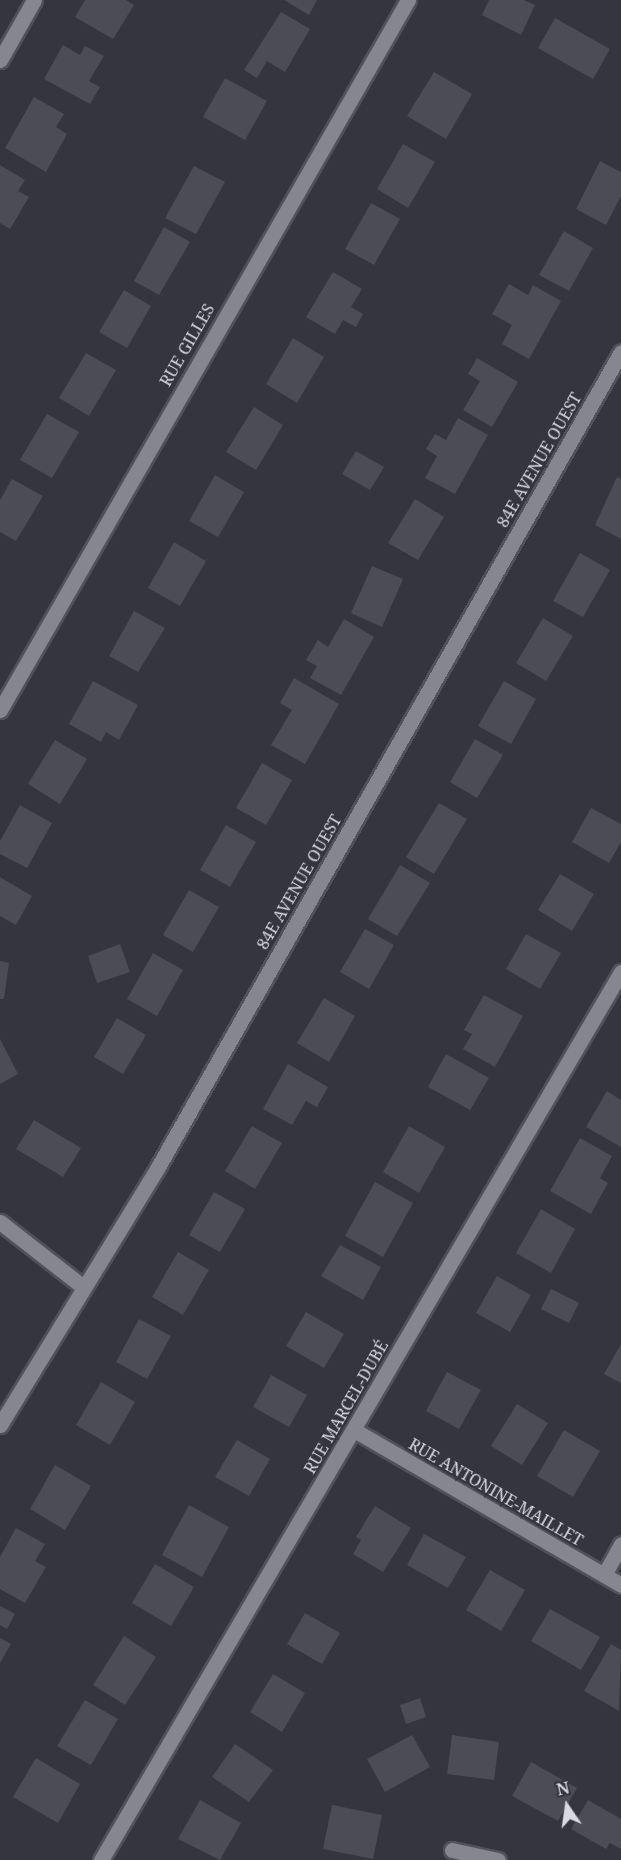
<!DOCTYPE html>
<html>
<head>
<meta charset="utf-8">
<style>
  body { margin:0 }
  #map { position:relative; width:621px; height:1860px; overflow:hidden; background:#34353e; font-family:"Noto Serif",serif }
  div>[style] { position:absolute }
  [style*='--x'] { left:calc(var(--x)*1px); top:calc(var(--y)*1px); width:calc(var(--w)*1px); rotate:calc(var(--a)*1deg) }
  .building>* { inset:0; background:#4c4c56 }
  .roads { filter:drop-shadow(2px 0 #515159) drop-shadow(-2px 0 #515159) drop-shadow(0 2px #515159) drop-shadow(0 -2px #515159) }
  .minor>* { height:15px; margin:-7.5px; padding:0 7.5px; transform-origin:7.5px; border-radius:7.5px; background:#858690 }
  span { translate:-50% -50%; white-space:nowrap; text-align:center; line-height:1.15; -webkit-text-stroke:5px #34353e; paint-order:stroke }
  .street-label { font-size:16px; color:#d9d9df }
  .north { position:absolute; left:537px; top:1776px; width:60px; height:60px; -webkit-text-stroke:4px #34353e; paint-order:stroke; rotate:347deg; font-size:16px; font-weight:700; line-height:24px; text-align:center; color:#d9d9df }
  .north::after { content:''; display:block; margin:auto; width:21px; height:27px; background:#d9d9df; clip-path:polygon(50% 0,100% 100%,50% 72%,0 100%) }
</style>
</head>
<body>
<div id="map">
  <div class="building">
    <i style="clip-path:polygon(85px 0,126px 0,134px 5px,113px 39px,75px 17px)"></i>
    <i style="clip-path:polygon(284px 0,317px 0,309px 15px)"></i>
    <i style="clip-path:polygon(489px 0,524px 0,535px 5px,521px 35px,482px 15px)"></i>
    <i style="clip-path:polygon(281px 12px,310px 29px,285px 72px,267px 61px,257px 78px,244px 70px)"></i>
    <i style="clip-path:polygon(555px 18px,610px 49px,593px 79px,538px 48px)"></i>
    <i style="clip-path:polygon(63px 45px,80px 55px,85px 46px,104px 56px,89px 81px,100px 87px,90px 104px,44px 79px)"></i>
    <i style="clip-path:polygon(434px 72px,472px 94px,446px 139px,407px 116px)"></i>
    <i style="clip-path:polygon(225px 78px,267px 101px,245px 140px,203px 117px)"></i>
    <i style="clip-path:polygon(34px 97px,64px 114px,56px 127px,67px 134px,46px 172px,5px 148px)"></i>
    <i style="clip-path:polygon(403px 144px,435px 162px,408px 208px,377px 189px)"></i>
    <i style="clip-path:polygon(600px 161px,621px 172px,621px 196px,606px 225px,576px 209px)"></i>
    <i style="clip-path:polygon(0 165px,25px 180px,18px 191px,29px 197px,10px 229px,0 223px)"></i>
    <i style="clip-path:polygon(194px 166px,225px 182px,196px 234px,165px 218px)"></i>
    <i style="clip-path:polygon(371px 203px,400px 219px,374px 265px,345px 249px)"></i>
    <i style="clip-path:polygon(164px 227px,190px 242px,159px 295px,134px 281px)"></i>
    <i style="clip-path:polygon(564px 231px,593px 248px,569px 291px,539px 275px)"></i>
    <i style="clip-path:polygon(333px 272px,362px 289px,351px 307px,363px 314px,356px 327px,343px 320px,335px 334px,306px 317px)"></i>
    <i style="clip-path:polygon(509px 284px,528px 295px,533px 285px,561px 301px,529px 359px,502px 344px,512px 325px,492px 314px)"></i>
    <i style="clip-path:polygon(124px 290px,151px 306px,127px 348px,99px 332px)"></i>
    <i style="clip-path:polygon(293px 338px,324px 357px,297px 403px,266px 384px)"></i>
    <i style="clip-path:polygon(86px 353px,116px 370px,89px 416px,59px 398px)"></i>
    <i style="clip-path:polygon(477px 358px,518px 382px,492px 427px,463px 410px,480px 381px,468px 374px)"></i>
    <i style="clip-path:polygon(254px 407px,283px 425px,256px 470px,226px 452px)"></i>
    <i style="clip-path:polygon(47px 414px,79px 432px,52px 478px,20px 460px)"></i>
    <i style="clip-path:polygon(458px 418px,488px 435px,455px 494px,425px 478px,437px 456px,426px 449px,435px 434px,446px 440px)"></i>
    <i style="clip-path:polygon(356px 451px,384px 467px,370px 490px,342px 474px)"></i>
    <i style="clip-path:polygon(215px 475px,244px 492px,218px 537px,189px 521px)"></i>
    <i style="clip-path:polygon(617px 477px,621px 479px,621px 539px,595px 525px)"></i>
    <i style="clip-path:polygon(12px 479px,43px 496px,16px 541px,0 532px,0 500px)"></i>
    <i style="clip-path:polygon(415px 499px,444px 517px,418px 560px,388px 543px)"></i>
    <i style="clip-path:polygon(174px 542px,206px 561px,180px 606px,148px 588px)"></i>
    <i style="clip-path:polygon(580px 553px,610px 570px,583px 617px,553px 601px)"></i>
    <i style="clip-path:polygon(372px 566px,403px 579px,382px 627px,351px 613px)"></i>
    <i style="clip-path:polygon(134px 611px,165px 628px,138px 672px,109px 656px)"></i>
    <i style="clip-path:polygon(543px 618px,573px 636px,546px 681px,516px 663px)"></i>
    <i style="clip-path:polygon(344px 619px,374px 637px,341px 695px,310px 678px,317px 666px,306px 660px,318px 640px,328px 647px)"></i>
    <i style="clip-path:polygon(294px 678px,339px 704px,305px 764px,271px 745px,292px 710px,280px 703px)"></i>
    <i style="clip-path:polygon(93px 681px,138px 705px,119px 740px,106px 732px,101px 742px,69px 724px)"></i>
    <i style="clip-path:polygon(504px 681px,536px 699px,511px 744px,478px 726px)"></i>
    <i style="clip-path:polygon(475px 739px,503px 755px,477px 798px,450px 782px)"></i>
    <i style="clip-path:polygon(55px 740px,87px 759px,60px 804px,28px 784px)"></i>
    <i style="clip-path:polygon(262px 763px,292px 780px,266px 825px,236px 808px)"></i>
    <i style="clip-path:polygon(439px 803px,467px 819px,434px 874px,406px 857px)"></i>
    <i style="clip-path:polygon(20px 805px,52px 823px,27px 868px,0 854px,0 841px)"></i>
    <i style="clip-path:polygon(591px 808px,621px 824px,621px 842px,609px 863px,572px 842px)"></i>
    <i style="clip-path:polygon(226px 825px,256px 842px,230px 887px,200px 870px)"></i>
    <i style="clip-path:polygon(400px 865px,430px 883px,397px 936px,368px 919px)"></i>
    <i style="clip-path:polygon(560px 874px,594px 894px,572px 931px,538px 910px)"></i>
    <i style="clip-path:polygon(0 877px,32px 896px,16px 925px,0 916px)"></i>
    <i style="clip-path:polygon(189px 890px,219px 907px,193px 952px,163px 935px)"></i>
    <i style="clip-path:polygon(365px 929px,394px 945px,369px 989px,340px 972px)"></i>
    <i style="clip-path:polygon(526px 934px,561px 953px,540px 989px,506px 969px)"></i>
    <i style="clip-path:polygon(120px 944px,130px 972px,97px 983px,88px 956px)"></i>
    <i style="clip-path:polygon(153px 953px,183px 970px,157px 1016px,127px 999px)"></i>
    <i style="clip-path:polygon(0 961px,9px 963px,4px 999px,0 999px)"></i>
    <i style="clip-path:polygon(484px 995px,523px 1016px,495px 1067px,463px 1049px,472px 1034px,464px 1030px)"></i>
    <i style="clip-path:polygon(324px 998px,355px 1016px,329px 1062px,297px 1043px)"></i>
    <i style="clip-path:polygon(117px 1018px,146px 1035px,123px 1074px,94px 1057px)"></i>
    <i style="clip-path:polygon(0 1039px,18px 1074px,0 1084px)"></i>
    <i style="clip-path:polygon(446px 1054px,489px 1078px,470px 1110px,428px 1087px)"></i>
    <i style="clip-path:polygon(288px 1064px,328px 1087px,317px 1107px,306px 1101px,292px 1125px,263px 1109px)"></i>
    <i style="clip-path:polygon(607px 1091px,621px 1100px,621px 1147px,586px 1127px)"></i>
    <i style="clip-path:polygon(34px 1120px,81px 1148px,63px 1177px,16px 1149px)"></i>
    <i style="clip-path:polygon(252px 1126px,282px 1143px,255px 1189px,225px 1171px)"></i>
    <i style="clip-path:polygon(409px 1126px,445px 1147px,419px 1193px,383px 1172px)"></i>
    <i style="clip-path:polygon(580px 1138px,612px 1156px,600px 1178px,608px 1183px,591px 1214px,550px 1191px)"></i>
    <i style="clip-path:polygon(375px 1182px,413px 1203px,383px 1257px,345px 1236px)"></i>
    <i style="clip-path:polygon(214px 1192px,245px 1209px,220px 1252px,189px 1235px)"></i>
    <i style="clip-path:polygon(541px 1209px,575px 1229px,551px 1273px,516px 1253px)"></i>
    <i style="clip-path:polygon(340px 1245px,381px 1267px,363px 1300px,321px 1276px)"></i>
    <i style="clip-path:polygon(178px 1252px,209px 1270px,183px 1315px,152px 1297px)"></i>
    <i style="clip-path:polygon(497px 1276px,531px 1295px,510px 1332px,476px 1313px)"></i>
    <i style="clip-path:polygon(551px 1289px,579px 1303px,569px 1323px,541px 1309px)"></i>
    <i style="clip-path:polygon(306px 1312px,344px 1334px,324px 1368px,286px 1346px)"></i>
    <i style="clip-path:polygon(139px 1319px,171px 1336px,147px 1379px,116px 1362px)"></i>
    <i style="clip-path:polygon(621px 1344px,621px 1383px,604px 1374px)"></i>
    <i style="clip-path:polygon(447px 1372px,481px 1390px,459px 1429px,426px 1411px)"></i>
    <i style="clip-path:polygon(271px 1375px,307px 1395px,289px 1427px,253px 1407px)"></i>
    <i style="clip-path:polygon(101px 1382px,135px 1402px,110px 1445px,76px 1425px)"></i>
    <i style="clip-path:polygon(517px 1404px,548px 1423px,522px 1465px,491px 1446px)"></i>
    <i style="clip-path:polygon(564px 1430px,600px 1451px,573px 1497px,537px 1476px)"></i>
    <i style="clip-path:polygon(237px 1440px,270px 1459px,249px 1496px,215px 1477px)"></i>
    <i style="clip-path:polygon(55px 1465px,91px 1486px,65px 1530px,30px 1509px)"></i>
    <i style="clip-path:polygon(189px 1505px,229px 1527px,202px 1577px,162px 1555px)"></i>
    <i style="clip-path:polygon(375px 1506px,411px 1528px,383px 1572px,353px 1554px,361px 1540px,356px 1537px)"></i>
    <i style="clip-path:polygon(16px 1528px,45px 1544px,35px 1561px,46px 1567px,25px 1603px,0 1589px,0 1557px)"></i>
    <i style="clip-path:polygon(424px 1534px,466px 1557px,448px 1588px,407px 1565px)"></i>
    <i style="clip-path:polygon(155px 1564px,194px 1587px,171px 1626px,132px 1603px)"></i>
    <i style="clip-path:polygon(490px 1570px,525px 1590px,501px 1631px,466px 1610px)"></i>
    <i style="clip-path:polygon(0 1606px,15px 1614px,7px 1629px,0 1625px)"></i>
    <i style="clip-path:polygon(550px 1609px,600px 1637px,581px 1670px,531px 1641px)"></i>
    <i style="clip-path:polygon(305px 1613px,340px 1633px,322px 1664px,287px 1644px)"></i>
    <i style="clip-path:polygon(124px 1636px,156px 1657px,125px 1705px,93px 1685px)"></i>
    <i style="clip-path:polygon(0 1638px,11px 1644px,0 1663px)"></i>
    <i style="clip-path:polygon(611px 1644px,621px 1650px,619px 1711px,584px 1691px)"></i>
    <i style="clip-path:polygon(273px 1674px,305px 1693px,282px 1732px,250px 1712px)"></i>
    <i style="clip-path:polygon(420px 1698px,426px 1717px,406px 1724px,400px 1705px)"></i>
    <i style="clip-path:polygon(85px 1700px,118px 1719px,91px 1765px,57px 1746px)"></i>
    <i style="clip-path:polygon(412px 1735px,430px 1767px,385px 1792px,367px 1759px)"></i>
    <i style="clip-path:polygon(452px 1735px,499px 1742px,494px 1780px,447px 1774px)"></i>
    <i style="clip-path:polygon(235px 1744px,273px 1770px,249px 1802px,212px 1777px)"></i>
    <i style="clip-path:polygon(36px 1758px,80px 1784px,58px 1823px,13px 1797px)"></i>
    <i style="clip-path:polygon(531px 1762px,577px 1788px,558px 1821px,512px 1796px)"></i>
    <i style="clip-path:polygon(200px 1800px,241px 1823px,220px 1860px,178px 1839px)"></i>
    <i style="clip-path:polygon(588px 1800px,621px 1819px,621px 1849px,610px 1843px,606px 1849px,571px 1829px)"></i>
    <i style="clip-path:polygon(332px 1805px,382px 1815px,373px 1859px,323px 1849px)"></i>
  </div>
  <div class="roads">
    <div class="minor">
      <i style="--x:0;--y:60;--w:69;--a:-60.5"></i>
      <i style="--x:0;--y:710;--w:819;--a:-60.12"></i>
      <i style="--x:0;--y:1222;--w:104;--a:38"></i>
      <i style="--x:0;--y:1425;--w:303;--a:-58.5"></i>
      <i style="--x:158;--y:1167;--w:937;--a:-60.4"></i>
      <i style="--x:354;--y:1430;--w:309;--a:30.1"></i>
      <i style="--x:604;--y:1575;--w:35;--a:-61"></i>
      <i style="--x:452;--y:1850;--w:47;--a:12.3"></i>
      <i style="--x:101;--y:1860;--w:1029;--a:-59.65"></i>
    </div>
  </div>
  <div class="street-label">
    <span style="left:187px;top:345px;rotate:-60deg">RUE GILLES</span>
    <span style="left:539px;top:460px;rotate:-60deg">84E AVENUE OUEST</span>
    <span style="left:299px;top:882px;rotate:-60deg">84E AVENUE OUEST</span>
    <span style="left:346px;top:1407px;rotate:-60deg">RUE MARCEL-DUBÉ</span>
    <span style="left:496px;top:1492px;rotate:30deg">RUE ANTONINE-MAILLET</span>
  </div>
  <div class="north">N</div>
</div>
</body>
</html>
